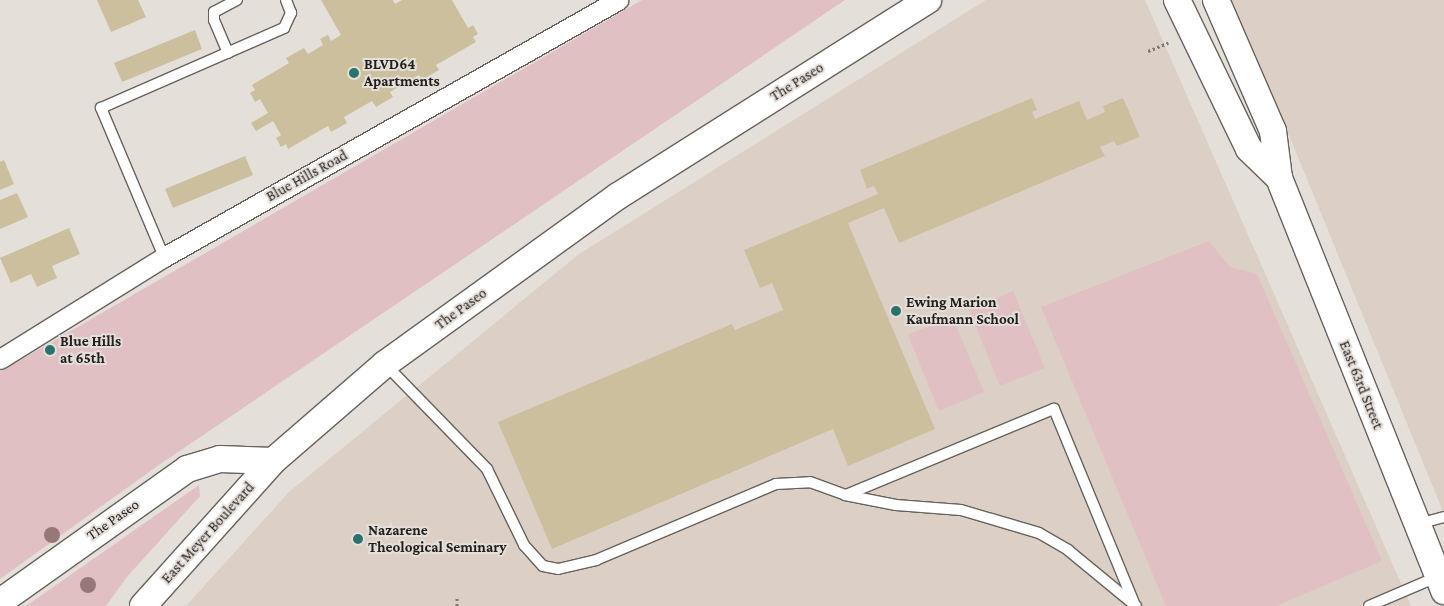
<!DOCTYPE html>
<html>
<head>
<meta charset="utf-8">
<style>
  body { margin:0 }
  #map { position:relative; width:1444px; height:606px; overflow:hidden; background:#e5dfd9; font-family:"Crimson Pro",serif }
  div>[style] { position:absolute }
  [style*='--x'] { left:calc(var(--x)*1px); top:calc(var(--y)*1px); width:calc(var(--w)*1px); rotate:calc(var(--a)*1deg) }
  .built>* { inset:0; background:#dcd0c6 }
  .green>* { inset:0; background:#e0c0c2 }
  .building>* { inset:0; background:#ccbf9e }
  .path>* { height:3px; margin-top:-1.5px; transform-origin:0; background:repeating-linear-gradient(90deg,#7c7874 0 2.5px,transparent 0 5px) }
  .roads { filter:drop-shadow(1px 0 #67625d) drop-shadow(-1px 0 #67625d) drop-shadow(0 1px #67625d) drop-shadow(0 -1px #67625d) }
  .lane>* { height:10px; margin:-5px; padding:0 5px; transform-origin:5px; border-radius:5px; background:#fff }
  .street>* { height:19px; margin:-9.5px; padding:0 9.5px; transform-origin:9.5px; border-radius:9.5px; background:#fff }
  .secondary>* { height:26px; margin:-13px; padding:0 13px; transform-origin:13px; border-radius:13px; background:#fff }
  .trees>* { width:16px; height:16px; margin:-8px; border-radius:50%; background:#977879 }
  .dots>* { width:14px; height:14px; translate:-50% -50%; box-sizing:border-box; border:2px solid #e5dfd9; border-radius:50% }
  span { translate:-50% -50%; white-space:nowrap; text-align:center; line-height:1.15; -webkit-text-stroke:4px #e5dfd9; paint-order:stroke }
  .poi-label { font-size:15px; color:#211e1d; font-weight:700 }
  .left { translate:0 -50%; text-align:left }
  .street-label { font-size:15px; color:#211e1d }
</style>
</head>
<body>
<div id="map">
  <div class="built">
    <i style="clip-path:polygon(986px 0,1145px 0,1411px 606px,186px 606px,289px 492px,579px 254px)"></i>
    <i style="clip-path:polygon(1231px 0,1444px 0,1444px 514px,1298px 157px)"></i>
  </div>
  <div class="green">
    <i style="clip-path:polygon(642px 0,845px 0,156px 467px,0 579px,0 372px)"></i>
    <i style="clip-path:polygon(1209px 241px,1230px 267px,1257px 274px,1382px 561px,1276px 606px,1166px 606px,1041px 307px)"></i>
    <i style="clip-path:polygon(1013px 291px,1045px 368px,1000px 386px,969px 310px)"></i>
    <i style="clip-path:polygon(952px 316px,984px 392px,939px 411px,908px 335px)"></i>
    <i style="clip-path:polygon(199px 485px,200px 496px,126px 578px,106px 606px,26px 606px)"></i>
  </div>
  <div class="building">
    <i style="clip-path:polygon(97px 0,138px 0,146px 17px,111px 32px)"></i>
    <i style="clip-path:polygon(321px 0,393px 0,395px 4px,402px 0,452px 0,468px 28px,473px 25px,478px 34px,473px 37px,476px 42px,436px 65px,439px 70px,422px 80px,419px 75px,390px 92px,393px 97px,376px 107px,372px 101px,344px 117px,347px 123px,331px 132px,328px 126px,288px 149px,286px 144px,281px 147px,276px 138px,281px 135px,273px 121px,256px 131px,251px 123px,268px 113px,260px 99px,255px 102px,250px 93px,255px 90px,252px 85px,289px 63px,286px 58px,304px 48px,308px 54px,323px 45px,320px 39px,328px 35px,331px 41px,341px 35px)"></i>
    <i style="clip-path:polygon(195px 30px,202px 49px,122px 82px,114px 63px)"></i>
    <i style="clip-path:polygon(1032px 98px,1037px 110px,1032px 112px,1035px 119px,1079px 101px,1087px 120px,1105px 112px,1103px 106px,1123px 98px,1140px 137px,1117px 146px,1114px 141px,1100px 147px,1105px 156px,899px 243px,884px 208px,848px 223px,935px 429px,848px 466px,833px 429px,552px 549px,498px 422px,732px 324px,735px 330px,783px 310px,772px 283px,760px 288px,744px 250px,878px 194px,874px 186px,867px 189px,860px 170px)"></i>
    <i style="clip-path:polygon(245px 156px,253px 175px,173px 208px,165px 189px)"></i>
    <i style="clip-path:polygon(4px 160px,14px 184px,0 190px,0 162px)"></i>
    <i style="clip-path:polygon(17px 193px,28px 217px,0 229px,0 200px)"></i>
    <i style="clip-path:polygon(69px 228px,80px 254px,52px 266px,57px 278px,37px 287px,31px 274px,11px 283px,0 258px)"></i>
  </div>
  <div class="path">
    <i style="--x:1148;--y:51;--w:22;--a:-22"></i>
    <i style="--x:457;--y:598;--w:8;--a:90"></i>
  </div>
  <div class="roads">
    <div class="lane">
      <i style="--x:228;--y:53;--w:36;--a:-113"></i>
      <i style="--x:214;--y:20;--w:8;--a:-90"></i>
      <i style="--x:214;--y:12;--w:26;--a:-28"></i>
      <i style="--x:164;--y:257;--w:162;--a:-112.9"></i>
      <i style="--x:101;--y:108;--w:200;--a:-23.6"></i>
      <i style="--x:284;--y:28;--w:17;--a:-65"></i>
      <i style="--x:291;--y:13;--w:14;--a:-111"></i>
      <i style="--x:385;--y:364;--w:146;--a:45.8"></i>
      <i style="--x:487;--y:469;--w:85;--a:64"></i>
      <i style="--x:524;--y:545;--w:28;--a:48"></i>
      <i style="--x:543;--y:566;--w:15;--a:11"></i>
      <i style="--x:558;--y:569;--w:39;--a:-13"></i>
      <i style="--x:596;--y:560;--w:195;--a:-22.9"></i>
      <i style="--x:776;--y:484;--w:34;--a:-3"></i>
      <i style="--x:810;--y:482;--w:37;--a:20"></i>
      <i style="--x:845;--y:495;--w:52;--a:11.1"></i>
      <i style="--x:896;--y:505;--w:65;--a:4.4"></i>
      <i style="--x:961;--y:510;--w:81;--a:16.4"></i>
      <i style="--x:1039;--y:533;--w:34;--a:30"></i>
      <i style="--x:1068;--y:550;--w:88;--a:39.5"></i>
      <i style="--x:846;--y:495;--w:225;--a:-22.5"></i>
      <i style="--x:1054;--y:409;--w:210;--a:67.6"></i>
      <i style="--x:1418;--y:524;--w:27;--a:-15"></i>
      <i style="--x:1369;--y:606;--w:74;--a:-23.1"></i>
    </div>
    <div class="street">
      <i style="--x:0;--y:359;--w:193;--a:-31.9"></i>
      <i style="--x:164;--y:257;--w:522;--a:-29.51"></i>
    </div>
    <div class="secondary">
      <i style="--x:1177;--y:0;--w:165;--a:64.2"></i>
      <i style="--x:1249;--y:149;--w:42;--a:44"></i>
      <i style="--x:1216;--y:0;--w:143;--a:66.5"></i>
      <i style="--x:1273;--y:131;--w:47;--a:82.7"></i>
      <i style="--x:1279;--y:178;--w:445;--a:68.2"></i>
      <i style="--x:0;--y:602;--w:229;--a:-35.4"></i>
      <i style="--x:187;--y:469;--w:34;--a:-17"></i>
      <i style="--x:220;--y:459;--w:53;--a:2.2"></i>
      <i style="--x:143;--y:606;--w:195;--a:-48.1"></i>
      <i style="--x:273;--y:461;--w:148;--a:-40.9"></i>
      <i style="--x:385;--y:364;--w:287;--a:-35.8"></i>
      <i style="--x:618;--y:196;--w:367;--a:-32.3"></i>
    </div>
  </div>
  <div class="trees">
    <i style="left:52px;top:535px"></i>
    <i style="left:88px;top:585px"></i>
  </div>
  <div class="dots">
    <i style="left:354px;top:73px;background:#29736f"></i>
    <i style="left:896px;top:311px;background:#29736f"></i>
    <i style="left:50px;top:350px;background:#29736f"></i>
    <i style="left:358px;top:539px;background:#29736f"></i>
  </div>
  <div class="poi-label">
    <span class="left" style="left:364px;top:73px">BLVD64<br>Apartments</span>
    <span class="left" style="left:906px;top:311px">Ewing Marion<br>Kaufmann School</span>
    <span class="left" style="left:60px;top:350px">Blue Hills<br>at 65th</span>
    <span class="left" style="left:368px;top:539px">Nazarene<br>Theological Seminary</span>
  </div>
  <div class="street-label">
    <span style="left:797px;top:82px;rotate:-32deg">The Paseo</span>
    <span style="left:307px;top:176px;rotate:-29deg">Blue Hills Road</span>
    <span style="left:461px;top:309px;rotate:-36deg">The Paseo</span>
    <span style="left:1361px;top:385px;rotate:68deg">East 63rd Street</span>
    <span style="left:113px;top:520px;rotate:-35deg">The Paseo</span>
    <span style="left:208px;top:533px;rotate:-48deg">East Meyer Boulevard</span>
  </div>
</div>
</body>
</html>
